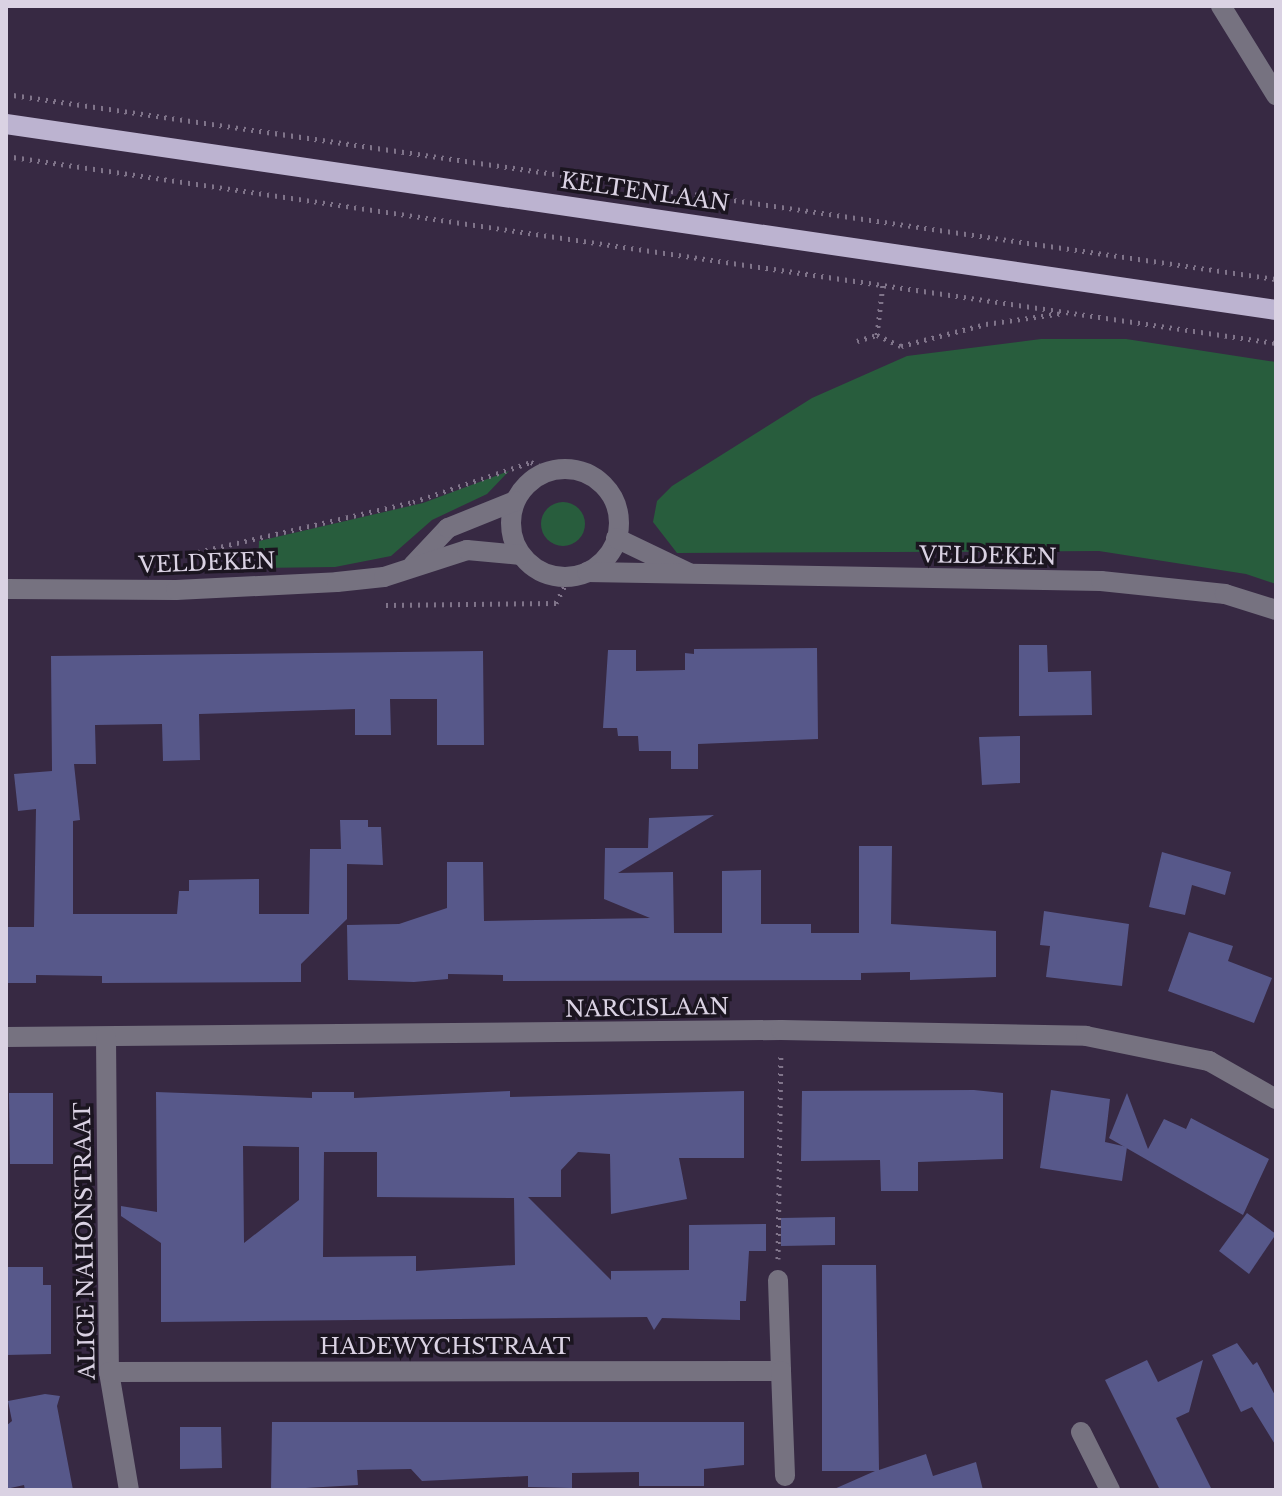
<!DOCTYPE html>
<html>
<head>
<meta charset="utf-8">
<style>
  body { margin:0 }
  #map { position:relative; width:1282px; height:1496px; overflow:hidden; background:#372943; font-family:"Libre Baskerville",serif }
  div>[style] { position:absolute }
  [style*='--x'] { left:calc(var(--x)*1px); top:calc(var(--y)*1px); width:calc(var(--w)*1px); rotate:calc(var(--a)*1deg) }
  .green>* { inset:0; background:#285d3d }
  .round { border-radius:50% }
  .building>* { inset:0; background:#57588a }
  .path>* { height:5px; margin-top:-2.5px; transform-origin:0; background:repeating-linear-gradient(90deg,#80748a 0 2px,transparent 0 8px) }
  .minor>* { height:20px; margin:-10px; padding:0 10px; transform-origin:10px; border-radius:10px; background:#767280 }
  .minor>.ring { margin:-10px; padding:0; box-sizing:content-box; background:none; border:20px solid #767280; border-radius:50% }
  .major>* { height:20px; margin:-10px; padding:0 10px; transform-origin:10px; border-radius:10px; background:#bcb3d0 }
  span { translate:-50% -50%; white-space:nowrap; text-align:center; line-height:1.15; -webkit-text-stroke:7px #1b1520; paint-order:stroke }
  .street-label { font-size:22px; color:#dad2e3 }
  .frame { position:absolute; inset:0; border:8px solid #dad2e3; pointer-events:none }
</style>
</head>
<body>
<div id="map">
  <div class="green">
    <i style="clip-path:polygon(1041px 339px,1126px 339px,1276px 362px,1276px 584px,1246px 574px,1099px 551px,677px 553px,653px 522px,657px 501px,672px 486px,812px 398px,907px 356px)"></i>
    <i style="clip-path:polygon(509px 471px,487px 494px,432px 520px,391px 556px,335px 567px,258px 568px,259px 541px,423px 503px)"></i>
    <i class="round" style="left:541px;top:502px;width:44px;height:44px"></i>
  </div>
  <div class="building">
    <i style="clip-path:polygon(1019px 645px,1047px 645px,1048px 672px,1091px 671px,1092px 715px,1019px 716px)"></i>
    <i style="clip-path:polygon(817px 648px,818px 739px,698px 744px,698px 769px,671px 769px,671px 751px,639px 751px,638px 736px,618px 736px,617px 728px,603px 728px,608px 650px,636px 650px,636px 671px,685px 670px,685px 653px,694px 654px,694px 649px)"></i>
    <i style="clip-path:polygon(483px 651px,484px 745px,437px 745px,437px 699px,390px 699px,391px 735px,355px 735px,355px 709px,199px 714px,200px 760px,163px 761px,162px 724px,95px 725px,96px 764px,74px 764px,80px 820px,73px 821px,73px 914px,177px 914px,179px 891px,189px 891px,189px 880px,259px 879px,259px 914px,309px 914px,310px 849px,341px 849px,340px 820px,368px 820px,368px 827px,381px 827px,383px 865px,347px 864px,347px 919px,301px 964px,301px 982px,102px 983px,102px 976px,36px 975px,36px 983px,6px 983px,6px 927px,34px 927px,36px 809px,18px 811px,14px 774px,52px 771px,51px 656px)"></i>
    <i style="clip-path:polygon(1020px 736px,1020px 783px,982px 785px,979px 737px)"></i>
    <i style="clip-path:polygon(714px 815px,618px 873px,673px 872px,674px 933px,722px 933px,722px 871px,761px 870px,761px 924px,811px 924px,811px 933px,859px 933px,859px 846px,892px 846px,891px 924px,996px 931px,996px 977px,910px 980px,910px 972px,861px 973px,861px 980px,503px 981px,503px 975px,448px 974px,448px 979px,414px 982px,348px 980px,347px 925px,399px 924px,447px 908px,447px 862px,483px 862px,484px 921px,650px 918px,604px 899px,605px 848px,648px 848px,649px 818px)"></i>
    <i style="clip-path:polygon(1162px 852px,1231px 872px,1225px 895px,1192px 885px,1185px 915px,1149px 907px)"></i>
    <i style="clip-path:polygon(1044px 911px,1129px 924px,1122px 986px,1046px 977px,1050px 946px,1040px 945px)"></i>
    <i style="clip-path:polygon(1189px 932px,1233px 946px,1228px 961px,1272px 978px,1254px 1023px,1168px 991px)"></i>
    <i style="clip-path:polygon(974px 1090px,1003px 1093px,1003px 1159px,918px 1162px,918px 1191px,881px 1191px,880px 1160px,801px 1161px,802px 1091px)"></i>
    <i style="clip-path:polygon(1051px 1090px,1110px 1099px,1105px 1142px,1127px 1147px,1122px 1181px,1040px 1168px)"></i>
    <i style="clip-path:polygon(evenodd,510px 1091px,510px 1097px,744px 1091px,744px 1158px,679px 1158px,687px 1199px,611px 1214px,610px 1154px,578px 1152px,561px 1170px,561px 1197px,528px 1197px,611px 1280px,611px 1271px,689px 1270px,689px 1225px,766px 1224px,766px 1251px,749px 1251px,746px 1301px,740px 1301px,740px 1320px,662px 1318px,654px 1330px,647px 1317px,161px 1322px,161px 1243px,121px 1216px,121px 1206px,157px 1212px,156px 1092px,312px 1098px,312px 1092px,354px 1092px,354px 1098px,510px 1091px,243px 1146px,299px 1147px,299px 1200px,244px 1243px,243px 1146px,510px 1091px,324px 1152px,377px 1152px,377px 1197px,514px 1198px,515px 1265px,416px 1271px,416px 1256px,323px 1257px,324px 1152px)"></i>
    <i style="clip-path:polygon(9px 1093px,53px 1093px,53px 1164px,10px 1164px)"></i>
    <i style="clip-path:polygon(1127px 1093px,1148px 1149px,1164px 1119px,1186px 1129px,1191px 1118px,1269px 1159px,1243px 1215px,1109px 1138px)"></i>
    <i style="clip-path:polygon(1247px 1213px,1276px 1234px,1249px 1274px,1219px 1251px)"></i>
    <i style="clip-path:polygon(835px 1217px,835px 1245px,781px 1246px,781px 1218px)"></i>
    <i style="clip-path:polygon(822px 1265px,876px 1265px,879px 1470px,926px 1454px,933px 1476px,976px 1462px,983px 1490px,832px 1490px,875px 1471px,822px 1471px)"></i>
    <i style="clip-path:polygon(6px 1267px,43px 1267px,43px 1285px,51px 1285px,51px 1354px,6px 1355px)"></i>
    <i style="clip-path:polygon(1237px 1343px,1253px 1365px,1257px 1362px,1276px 1397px,1276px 1446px,1252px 1407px,1241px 1412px,1212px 1355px)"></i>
    <i style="clip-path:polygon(1147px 1360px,1158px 1382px,1203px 1360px,1189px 1412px,1176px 1418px,1212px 1490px,1160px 1490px,1105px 1380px)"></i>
    <i style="clip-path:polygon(45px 1394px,60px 1396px,57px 1406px,73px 1490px,25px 1490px,24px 1485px,6px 1489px,6px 1426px,12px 1421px,8px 1401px)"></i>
    <i style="clip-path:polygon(272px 1422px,744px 1422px,744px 1465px,704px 1469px,704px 1486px,639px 1486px,639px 1472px,572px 1473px,572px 1488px,528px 1487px,528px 1476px,422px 1481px,411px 1469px,357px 1470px,358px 1485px,271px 1490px)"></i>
    <i style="clip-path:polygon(180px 1427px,221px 1427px,222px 1468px,180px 1469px)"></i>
  </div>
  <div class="path">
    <i style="--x:6;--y:94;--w:1283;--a:8.29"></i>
    <i style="--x:6;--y:156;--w:1284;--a:8.38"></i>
    <i style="--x:877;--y:335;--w:51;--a:-83.3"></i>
    <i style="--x:857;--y:341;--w:21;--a:-17"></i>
    <i style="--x:877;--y:335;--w:26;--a:25"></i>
    <i style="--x:901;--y:346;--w:88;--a:-14.5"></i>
    <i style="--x:986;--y:324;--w:78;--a:-8.1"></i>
    <i style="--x:191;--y:563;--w:13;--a:-58"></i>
    <i style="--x:198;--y:552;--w:221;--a:-13.1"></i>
    <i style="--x:413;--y:502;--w:125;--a:-18.7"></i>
    <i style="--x:531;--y:462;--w:21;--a:25"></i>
    <i style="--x:386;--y:605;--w:170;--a:-0.7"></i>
    <i style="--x:556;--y:603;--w:25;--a:-63"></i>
    <i style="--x:778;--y:1259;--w:206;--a:-89.2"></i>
  </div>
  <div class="minor">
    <i style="--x:1221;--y:6;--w:105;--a:58.3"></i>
    <i class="ring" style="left:511px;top:469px;width:88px;height:88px"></i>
    <i style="--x:616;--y:538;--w:81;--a:25.6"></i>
    <i style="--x:413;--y:565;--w:51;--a:-46.6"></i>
    <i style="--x:448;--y:528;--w:72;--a:-21.9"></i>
    <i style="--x:587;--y:572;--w:514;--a:1"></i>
    <i style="--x:1101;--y:581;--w:125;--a:6"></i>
    <i style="--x:1225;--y:594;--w:53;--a:17.4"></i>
    <i style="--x:6;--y:589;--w:170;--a:0.3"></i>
    <i style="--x:176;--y:590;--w:161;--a:-2.8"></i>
    <i style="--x:337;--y:582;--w:47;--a:-6.1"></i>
    <i style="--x:384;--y:577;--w:87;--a:-18"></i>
    <i style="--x:467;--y:550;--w:54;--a:5.3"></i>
    <i style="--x:6;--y:1037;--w:775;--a:-0.52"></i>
    <i style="--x:781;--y:1030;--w:305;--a:1.1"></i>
    <i style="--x:1086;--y:1036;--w:126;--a:11.5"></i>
    <i style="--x:1209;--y:1061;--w:77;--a:29.6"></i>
    <i style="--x:106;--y:1037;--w:335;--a:89.5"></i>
    <i style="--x:109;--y:1372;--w:120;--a:80.4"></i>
    <i style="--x:778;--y:1280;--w:91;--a:88.1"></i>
    <i style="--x:109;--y:1372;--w:672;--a:-0.09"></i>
    <i style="--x:781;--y:1371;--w:105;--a:87.8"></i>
    <i style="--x:1081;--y:1432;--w:65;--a:63.4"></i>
  </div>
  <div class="major">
    <i style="--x:6;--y:124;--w:1284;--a:8.33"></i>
  </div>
  <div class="street-label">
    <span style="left:645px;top:192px;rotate:8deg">KELTENLAAN</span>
    <span style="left:988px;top:556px;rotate:1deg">VELDEKEN</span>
    <span style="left:207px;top:563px;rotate:-2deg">VELDEKEN</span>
    <span style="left:647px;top:1008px;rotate:-1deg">NARCISLAAN</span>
    <span style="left:85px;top:1241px;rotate:-91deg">ALICE NAHONSTRAAT</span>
    <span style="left:445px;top:1347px">HADEWYCHSTRAAT</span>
  </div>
  <div class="frame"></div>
</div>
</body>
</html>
